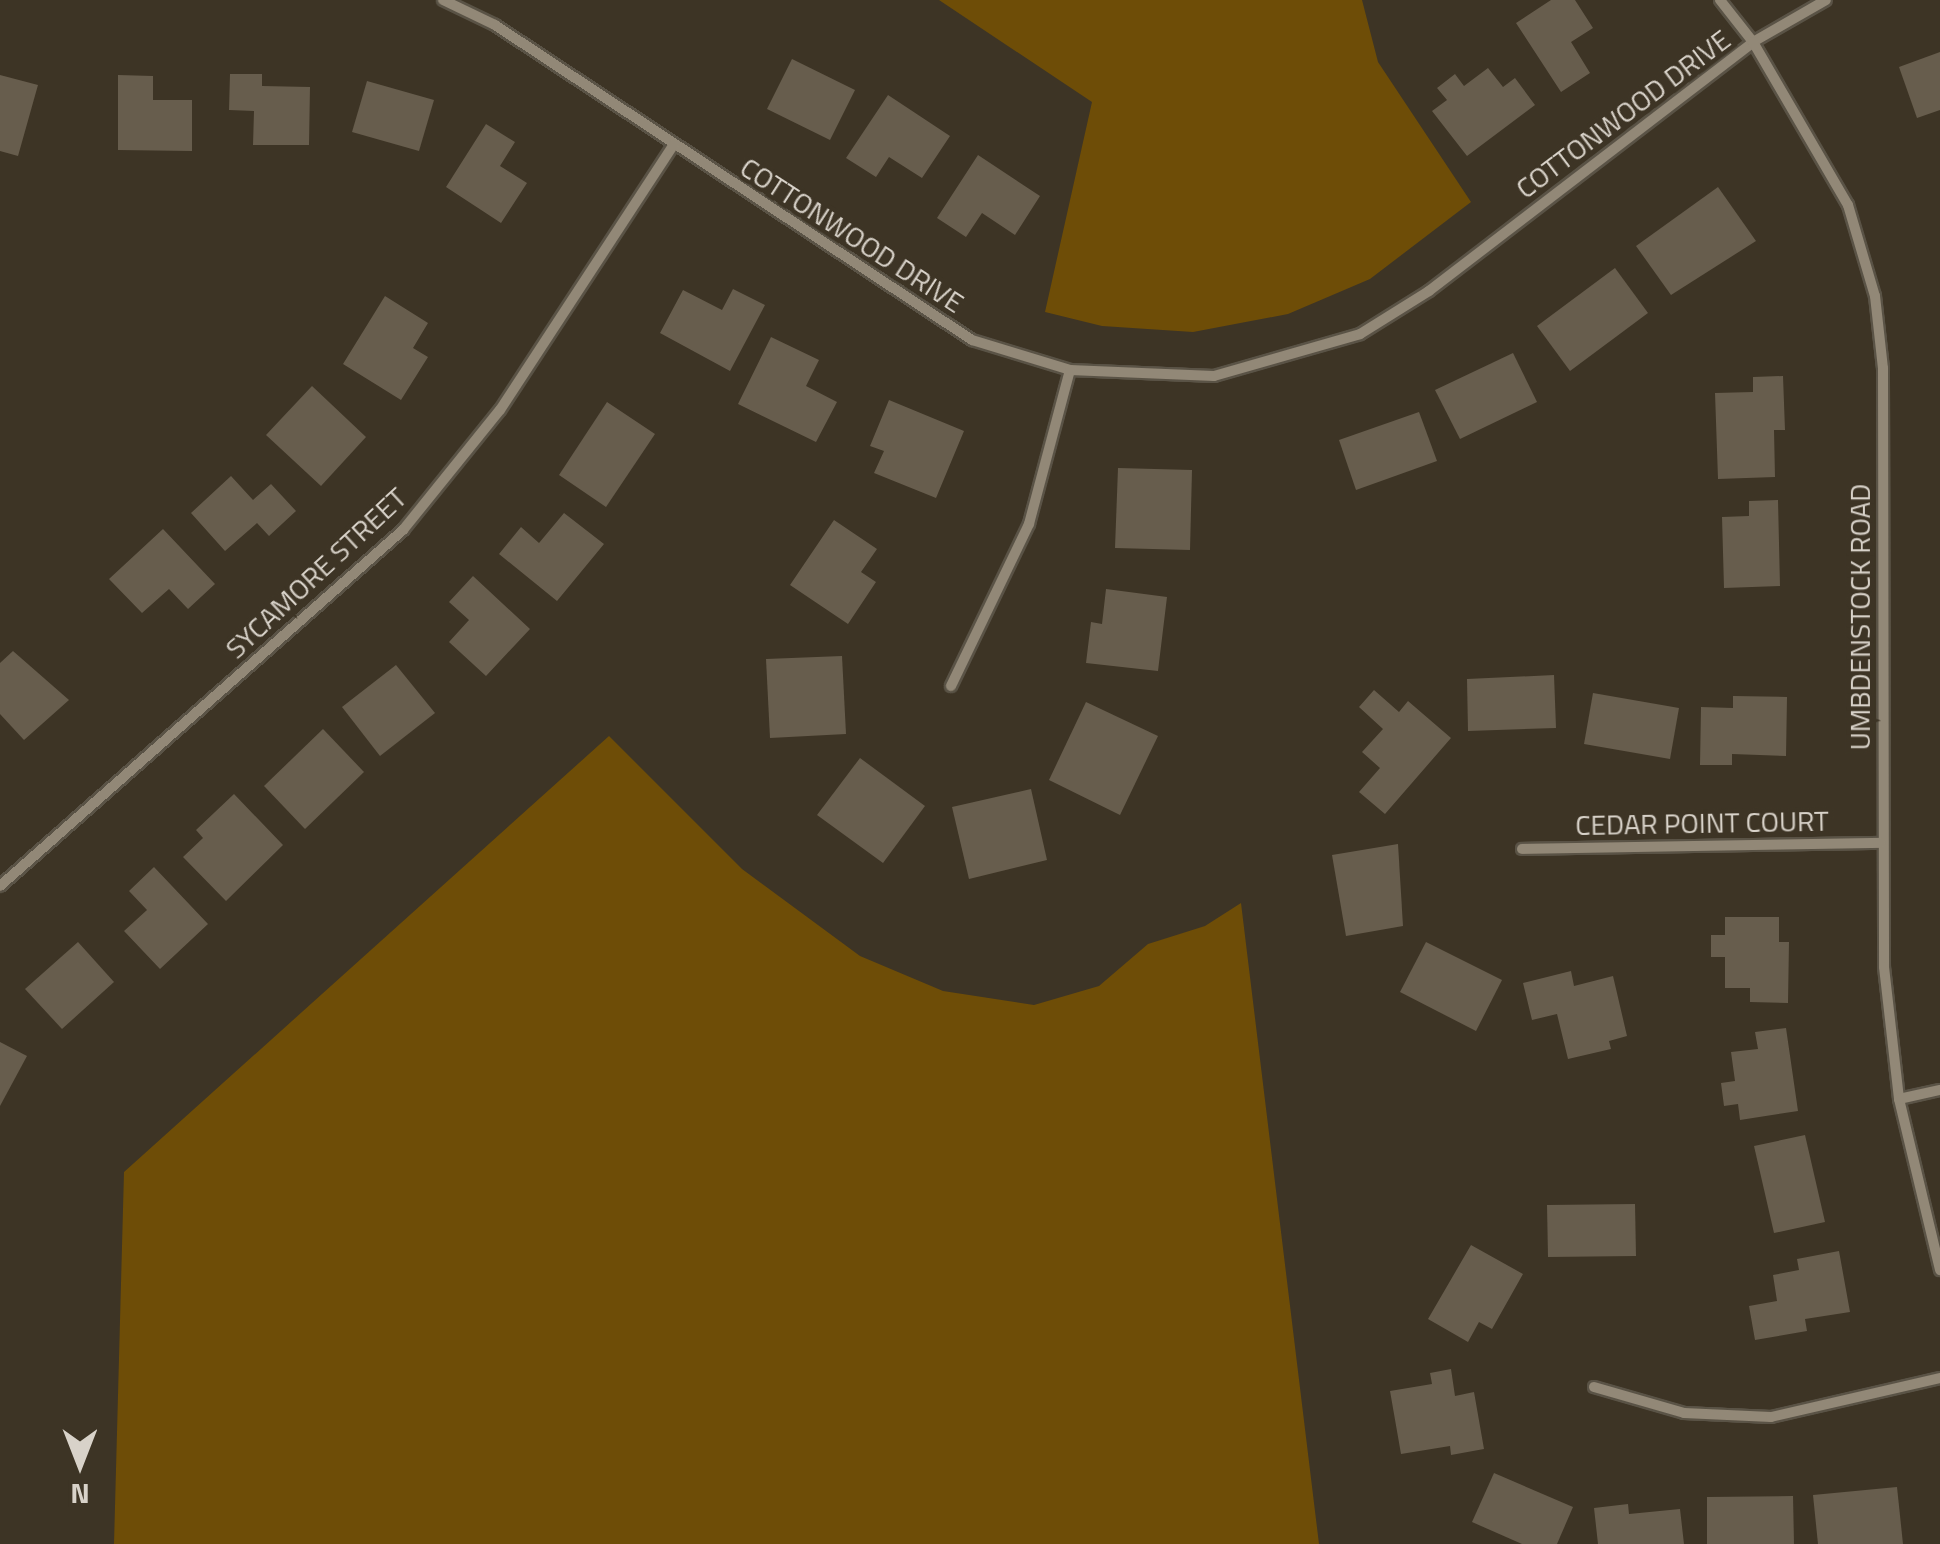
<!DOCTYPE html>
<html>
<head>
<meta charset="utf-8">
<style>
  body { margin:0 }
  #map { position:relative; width:1940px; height:1544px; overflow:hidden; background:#3d3425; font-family:"Titillium Web",sans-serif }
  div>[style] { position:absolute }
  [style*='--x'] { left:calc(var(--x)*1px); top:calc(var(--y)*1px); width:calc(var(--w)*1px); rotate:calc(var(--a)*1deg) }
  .green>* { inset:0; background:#6e4d07 }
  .building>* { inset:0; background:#675d4d }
  .roads { filter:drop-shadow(2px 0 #5a5346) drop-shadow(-2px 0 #5a5346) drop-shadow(0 2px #5a5346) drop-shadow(0 -2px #5a5346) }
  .street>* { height:10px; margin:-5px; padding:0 5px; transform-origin:5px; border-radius:5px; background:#928877 }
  span { translate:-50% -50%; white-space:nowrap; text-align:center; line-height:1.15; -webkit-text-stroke:9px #3d3425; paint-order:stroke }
  .street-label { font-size:28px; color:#d8d2c9 }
  .north { position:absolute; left:30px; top:1414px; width:100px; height:100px; -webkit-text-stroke:8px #3d3425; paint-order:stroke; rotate:180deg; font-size:28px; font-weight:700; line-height:40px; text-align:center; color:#d8d2c9 }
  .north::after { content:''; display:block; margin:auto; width:35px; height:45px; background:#d8d2c9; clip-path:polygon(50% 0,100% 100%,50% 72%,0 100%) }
</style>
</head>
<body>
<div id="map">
  <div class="green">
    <i style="clip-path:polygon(939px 0,1362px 0,1378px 62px,1471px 202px,1370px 279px,1288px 314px,1193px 332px,1102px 326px,1045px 312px,1092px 102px)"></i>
    <i style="clip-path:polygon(609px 736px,742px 869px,860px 956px,943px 991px,1034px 1005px,1099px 986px,1148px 944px,1205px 926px,1241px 903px,1319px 1544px,114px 1544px,124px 1172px)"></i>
  </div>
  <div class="building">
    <i style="clip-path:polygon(1551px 0,1575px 0,1593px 28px,1571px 42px,1590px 73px,1561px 92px,1516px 23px)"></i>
    <i style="clip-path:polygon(1940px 52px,1940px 110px,1917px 118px,1899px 67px)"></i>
    <i style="clip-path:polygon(792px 59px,855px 90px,830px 140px,767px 109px)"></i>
    <i style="clip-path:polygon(1488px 68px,1503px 87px,1515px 78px,1535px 105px,1467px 156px,1432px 111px,1447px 100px,1437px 88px,1455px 74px,1464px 86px)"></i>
    <i style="clip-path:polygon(230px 74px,262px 74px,262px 86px,310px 87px,309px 145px,253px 145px,254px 111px,229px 110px)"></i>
    <i style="clip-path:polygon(0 75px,38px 85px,18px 156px,0 151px)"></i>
    <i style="clip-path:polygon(118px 75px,153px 76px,153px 100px,192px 100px,192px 151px,118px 150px)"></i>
    <i style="clip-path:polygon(367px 81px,434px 100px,419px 151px,352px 132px)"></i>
    <i style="clip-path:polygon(888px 95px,950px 136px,922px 178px,889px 157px,876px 177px,846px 158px)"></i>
    <i style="clip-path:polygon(486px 124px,515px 142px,500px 166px,527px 183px,501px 223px,446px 187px)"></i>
    <i style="clip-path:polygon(978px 155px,1040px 196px,1015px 235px,982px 213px,966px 237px,937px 218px)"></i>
    <i style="clip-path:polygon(1718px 187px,1756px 241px,1671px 295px,1636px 246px)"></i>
    <i style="clip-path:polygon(1615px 268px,1648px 313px,1570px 371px,1537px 326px)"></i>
    <i style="clip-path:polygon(733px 289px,765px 305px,730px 371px,660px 333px,683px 290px,722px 310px)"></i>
    <i style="clip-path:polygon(385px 296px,428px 323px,413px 348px,428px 357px,401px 400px,343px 364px)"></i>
    <i style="clip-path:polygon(771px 337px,819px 360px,806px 386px,837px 402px,816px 442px,738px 404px)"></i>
    <i style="clip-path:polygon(1513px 353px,1537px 402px,1460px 439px,1435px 390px)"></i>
    <i style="clip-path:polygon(1783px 376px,1785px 430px,1774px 430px,1775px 477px,1718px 479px,1715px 393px,1753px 392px,1753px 377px)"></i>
    <i style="clip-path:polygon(312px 386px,366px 437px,321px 486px,266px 435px)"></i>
    <i style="clip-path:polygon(889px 400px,964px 431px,936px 498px,874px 473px,884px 451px,870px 446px)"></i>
    <i style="clip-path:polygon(607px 402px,655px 434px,606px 507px,559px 475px)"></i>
    <i style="clip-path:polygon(1419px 412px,1437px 461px,1356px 490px,1339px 440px)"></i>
    <i style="clip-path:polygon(1118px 468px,1192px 470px,1190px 550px,1115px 548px)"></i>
    <i style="clip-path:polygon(231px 476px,253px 500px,271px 484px,296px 511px,269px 536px,257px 523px,225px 551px,191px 513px)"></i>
    <i style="clip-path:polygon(1778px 500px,1780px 586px,1724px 588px,1722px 517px,1749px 516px,1749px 501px)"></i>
    <i style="clip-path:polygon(564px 513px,604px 544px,557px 601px,499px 554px,521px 527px,539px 543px)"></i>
    <i style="clip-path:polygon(834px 520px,877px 549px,861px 572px,876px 582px,848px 624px,790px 585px)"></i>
    <i style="clip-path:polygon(163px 529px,215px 584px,188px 609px,169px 589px,142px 613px,109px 579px)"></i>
    <i style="clip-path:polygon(473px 576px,530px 629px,486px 676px,449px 642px,469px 620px,449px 602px)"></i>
    <i style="clip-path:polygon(1106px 589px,1167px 597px,1158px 671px,1086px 663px,1091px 622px,1102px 624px)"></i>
    <i style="clip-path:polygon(13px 651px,69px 700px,24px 740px,0 714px,0 663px)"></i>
    <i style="clip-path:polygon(842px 656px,846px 734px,770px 738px,766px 659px)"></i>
    <i style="clip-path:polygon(396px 665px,435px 713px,380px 756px,342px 707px)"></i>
    <i style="clip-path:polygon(1554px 675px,1556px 728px,1468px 731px,1467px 679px)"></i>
    <i style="clip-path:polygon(1374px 690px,1399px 712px,1408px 701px,1451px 738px,1385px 814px,1359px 792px,1380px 768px,1362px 752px,1383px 729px,1359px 707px)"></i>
    <i style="clip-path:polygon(1593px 693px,1679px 708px,1670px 759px,1584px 744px)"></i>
    <i style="clip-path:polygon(1733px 696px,1787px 697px,1786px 756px,1732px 754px,1732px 765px,1700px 765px,1701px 707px,1733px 708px)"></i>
    <i style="clip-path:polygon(1086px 702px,1158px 736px,1120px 815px,1049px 780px)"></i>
    <i style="clip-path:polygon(323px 729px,364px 772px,305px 829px,264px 786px)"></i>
    <i style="clip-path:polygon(860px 758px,925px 806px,883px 863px,817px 815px)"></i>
    <i style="clip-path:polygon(1031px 789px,1047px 860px,969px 879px,952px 807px)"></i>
    <i style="clip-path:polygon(234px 794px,283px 845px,226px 901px,183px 857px,203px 838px,196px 830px)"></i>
    <i style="clip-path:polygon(1398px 844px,1403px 926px,1346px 936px,1332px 855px)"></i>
    <i style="clip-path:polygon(154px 867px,208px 924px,160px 969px,124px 931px,147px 910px,129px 891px)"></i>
    <i style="clip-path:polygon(1725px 917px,1779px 917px,1779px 942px,1789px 942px,1788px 1003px,1750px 1002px,1750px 988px,1725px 988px,1725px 957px,1711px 957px,1711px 935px,1725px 935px)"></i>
    <i style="clip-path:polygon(78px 942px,114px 982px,62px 1029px,25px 989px)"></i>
    <i style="clip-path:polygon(1426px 942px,1502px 980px,1476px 1031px,1400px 992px)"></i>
    <i style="clip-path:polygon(1571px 971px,1574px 986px,1613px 976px,1627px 1036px,1609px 1041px,1611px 1049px,1568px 1059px,1557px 1014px,1532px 1020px,1523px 983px)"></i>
    <i style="clip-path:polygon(1786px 1028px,1798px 1111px,1740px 1120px,1738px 1104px,1724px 1106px,1721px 1083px,1735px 1081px,1731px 1052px,1758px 1049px,1755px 1032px)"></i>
    <i style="clip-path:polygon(0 1042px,27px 1056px,0 1106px)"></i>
    <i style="clip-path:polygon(1805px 1135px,1825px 1222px,1774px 1233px,1754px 1146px)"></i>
    <i style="clip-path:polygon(1635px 1204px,1636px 1256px,1548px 1257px,1547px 1205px)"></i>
    <i style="clip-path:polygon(1471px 1245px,1523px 1274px,1492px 1329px,1479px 1322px,1468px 1342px,1428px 1319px)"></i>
    <i style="clip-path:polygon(1839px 1251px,1850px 1312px,1805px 1319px,1807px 1331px,1755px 1340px,1749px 1306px,1777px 1301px,1773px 1275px,1799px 1270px,1797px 1259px)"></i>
    <i style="clip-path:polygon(1451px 1369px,1455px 1396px,1474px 1392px,1484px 1449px,1451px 1455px,1450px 1446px,1401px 1454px,1390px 1391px,1432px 1384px,1430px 1373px)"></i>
    <i style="clip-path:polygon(1494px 1473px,1573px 1507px,1557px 1544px,1522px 1544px,1472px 1522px)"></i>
    <i style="clip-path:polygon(1897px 1487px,1903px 1544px,1818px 1544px,1813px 1495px)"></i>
    <i style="clip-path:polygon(1793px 1496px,1794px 1544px,1707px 1544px,1707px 1497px)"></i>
    <i style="clip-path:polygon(1628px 1504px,1629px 1514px,1680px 1509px,1684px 1544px,1598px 1544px,1594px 1508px)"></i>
  </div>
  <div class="roads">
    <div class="street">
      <i style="--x:443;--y:0;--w:58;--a:25.7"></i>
      <i style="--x:495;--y:25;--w:572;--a:33.44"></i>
      <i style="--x:972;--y:340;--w:102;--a:17"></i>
      <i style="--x:1070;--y:370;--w:144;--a:2.4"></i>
      <i style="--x:1214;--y:376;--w:152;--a:-16"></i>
      <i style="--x:1360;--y:334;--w:81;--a:-31.9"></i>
      <i style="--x:1429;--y:291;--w:409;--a:-37.5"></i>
      <i style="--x:1753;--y:42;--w:84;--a:-29.9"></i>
      <i style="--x:1720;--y:0;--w:53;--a:51.8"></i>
      <i style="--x:1753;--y:42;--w:189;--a:59.8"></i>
      <i style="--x:1848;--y:205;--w:95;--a:73.5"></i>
      <i style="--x:1875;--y:296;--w:72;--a:83.7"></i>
      <i style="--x:1883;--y:368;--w:599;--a:89.9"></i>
      <i style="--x:1884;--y:967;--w:133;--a:83.5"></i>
      <i style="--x:1899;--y:1099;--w:176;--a:76.5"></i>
      <i style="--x:951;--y:686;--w:180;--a:-64.3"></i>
      <i style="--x:1029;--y:524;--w:159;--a:-75.1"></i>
      <i style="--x:1522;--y:849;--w:359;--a:-1"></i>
      <i style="--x:0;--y:886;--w:538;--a:-41.46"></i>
      <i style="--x:403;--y:530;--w:154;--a:-51.1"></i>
      <i style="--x:500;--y:410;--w:318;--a:-56.8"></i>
      <i style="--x:1899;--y:1099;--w:42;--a:-12.4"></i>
      <i style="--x:1594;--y:1387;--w:94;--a:16.1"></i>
      <i style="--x:1684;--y:1413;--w:87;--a:2.6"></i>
      <i style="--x:1771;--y:1417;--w:173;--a:-13"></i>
    </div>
  </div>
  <div class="street-label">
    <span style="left:1623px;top:114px;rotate:-37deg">COTTONWOOD DRIVE</span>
    <span style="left:852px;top:235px;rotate:33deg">COTTONWOOD DRIVE</span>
    <span style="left:316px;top:573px;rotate:-43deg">SYCAMORE STREET</span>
    <span style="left:1860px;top:617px;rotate:-90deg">UMBDENSTOCK ROAD</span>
    <span style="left:1702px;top:823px;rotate:-1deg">CEDAR POINT COURT</span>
  </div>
  <div class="north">N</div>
</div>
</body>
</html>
